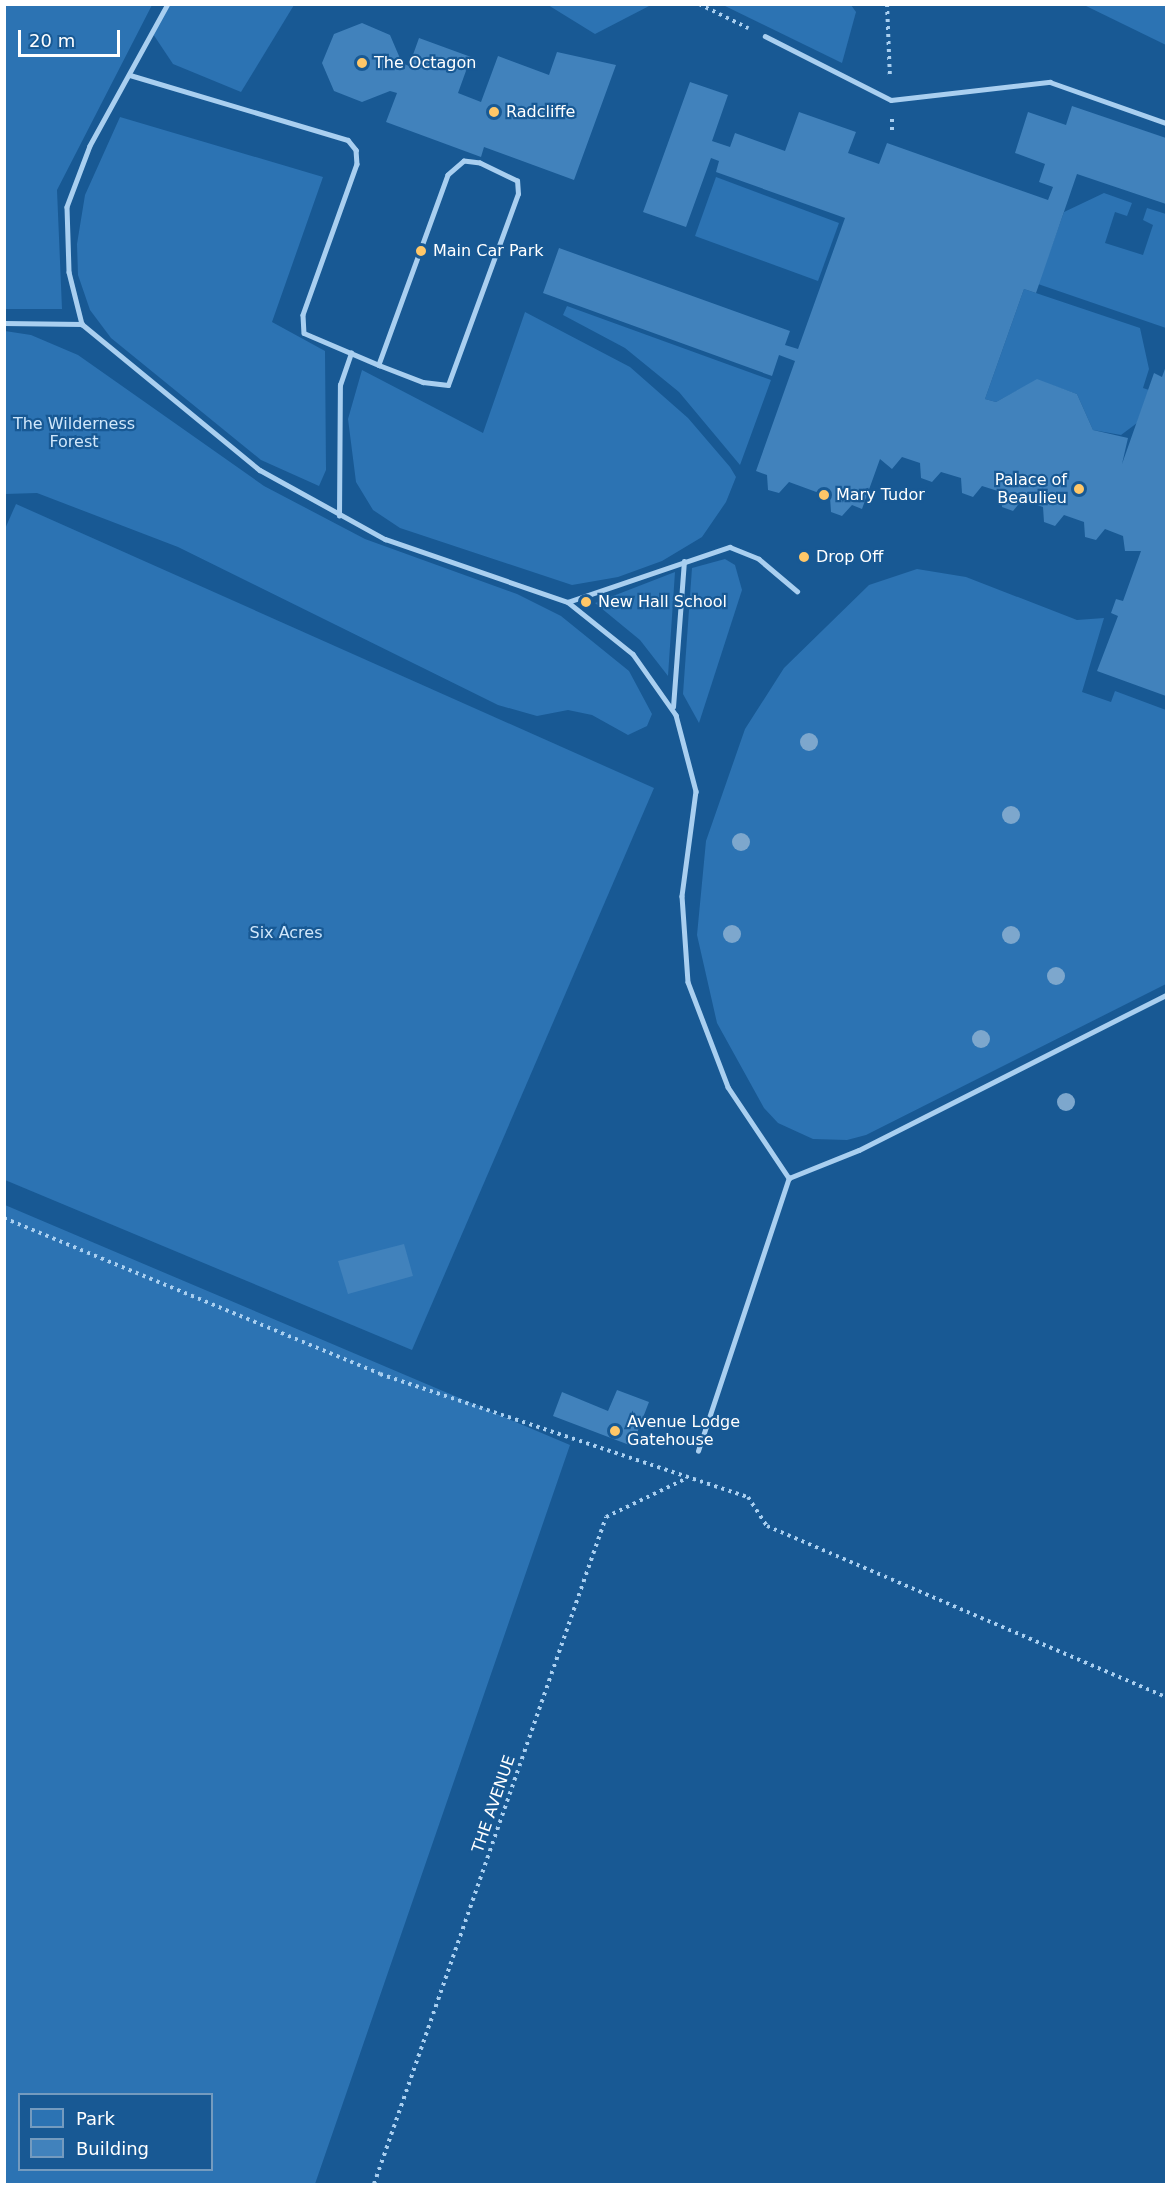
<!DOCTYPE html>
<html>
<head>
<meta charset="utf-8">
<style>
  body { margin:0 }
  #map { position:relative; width:1171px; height:2189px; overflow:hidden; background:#185994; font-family:"DejaVu Sans",sans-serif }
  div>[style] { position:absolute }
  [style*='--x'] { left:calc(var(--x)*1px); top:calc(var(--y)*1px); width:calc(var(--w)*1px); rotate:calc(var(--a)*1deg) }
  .green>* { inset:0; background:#2c73b3 }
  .building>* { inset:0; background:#4182bc }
  .path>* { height:4px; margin-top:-2px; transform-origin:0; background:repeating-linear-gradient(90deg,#a9cff0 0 3px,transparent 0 7.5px) }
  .service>* { height:4.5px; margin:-2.25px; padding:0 2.25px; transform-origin:2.25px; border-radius:2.25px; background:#a9cff0 }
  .trees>* { width:18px; height:18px; margin:-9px; border-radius:50%; background:#7da7cd }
  .dots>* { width:16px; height:16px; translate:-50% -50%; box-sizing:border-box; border:3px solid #185994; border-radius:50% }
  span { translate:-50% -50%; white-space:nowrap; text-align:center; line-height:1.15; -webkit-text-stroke:4.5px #185994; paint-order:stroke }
  .poi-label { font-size:16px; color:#fff }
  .left { translate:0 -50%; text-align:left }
  .right { translate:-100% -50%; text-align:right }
  .park-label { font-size:16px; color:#d0e7fb }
  .street-label { font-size:16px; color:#fff }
  .frame { position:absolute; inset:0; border:6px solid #fff; pointer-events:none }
  .legend { position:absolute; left:18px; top:2093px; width:195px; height:78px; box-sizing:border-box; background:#185994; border:2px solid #749bbf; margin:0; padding:8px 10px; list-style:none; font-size:18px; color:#fff }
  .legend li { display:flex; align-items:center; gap:12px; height:30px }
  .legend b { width:30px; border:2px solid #749bbf }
  .scale { position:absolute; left:18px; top:30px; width:102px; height:27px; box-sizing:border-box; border:3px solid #fff; border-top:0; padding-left:8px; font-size:18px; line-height:21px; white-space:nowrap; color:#fff; -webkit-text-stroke:4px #185994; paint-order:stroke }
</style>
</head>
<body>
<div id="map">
  <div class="green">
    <i style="clip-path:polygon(4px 5px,152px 5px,57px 190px,62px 309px,5px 309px)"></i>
    <i style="clip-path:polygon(167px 5px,294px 5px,241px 92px,173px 64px,153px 34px)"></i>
    <i style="clip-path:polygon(548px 5px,651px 5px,595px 34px)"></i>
    <i style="clip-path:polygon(723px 5px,851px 5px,856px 12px,842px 63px)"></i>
    <i style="clip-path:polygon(1084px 5px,1166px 5px,1166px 45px)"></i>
    <i style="clip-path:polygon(120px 117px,323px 177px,272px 322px,325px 351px,326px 470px,319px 486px,261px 460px,111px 338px,90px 310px,78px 275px,77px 244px,85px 195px)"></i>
    <i style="clip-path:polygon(716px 177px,839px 223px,818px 281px,695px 236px)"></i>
    <i style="clip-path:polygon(1104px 193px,1132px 203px,1127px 216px,1115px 212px,1105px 243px,1143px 255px,1153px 225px,1143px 220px,1147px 208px,1166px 214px,1166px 328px,1038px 284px,1064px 212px)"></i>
    <i style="clip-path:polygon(1024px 289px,1140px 328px,1149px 369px,1143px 388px,1149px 390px,1137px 423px,1121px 435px,1093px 430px,1077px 394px,1037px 380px,996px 402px,985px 399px)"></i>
    <i style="clip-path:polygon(567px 306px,771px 380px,740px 465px,679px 392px,625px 348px,563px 315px)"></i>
    <i style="clip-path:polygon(525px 312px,630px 367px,688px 418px,730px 467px,736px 477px,726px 502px,702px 537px,662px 561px,618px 577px,572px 585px,400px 528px,373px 510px,356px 482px,348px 419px,362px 370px,483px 433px)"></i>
    <i style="clip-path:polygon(5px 331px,31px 335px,78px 355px,264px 486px,365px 539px,517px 594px,561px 616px,629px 671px,652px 714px,647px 726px,628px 735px,592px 715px,568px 710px,537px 716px,498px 705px,178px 547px,37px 493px,5px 494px)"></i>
    <i style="clip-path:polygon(16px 504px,654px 788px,412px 1350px,5px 1180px,4px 531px)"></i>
    <i style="clip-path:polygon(725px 559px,735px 565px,742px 590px,699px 723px,683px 694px,692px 568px)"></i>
    <i style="clip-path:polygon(917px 569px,966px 577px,1077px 620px,1104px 618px,1082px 692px,1111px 702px,1115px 691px,1166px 710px,1166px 984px,866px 1135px,847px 1140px,813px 1139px,778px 1123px,764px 1108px,717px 1023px,697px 935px,706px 841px,745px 729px,784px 668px,869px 585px)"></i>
    <i style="clip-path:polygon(675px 572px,668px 676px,640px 640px,595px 603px)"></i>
    <i style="clip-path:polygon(evenodd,5px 1205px,570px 1445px,315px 2184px,5px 2184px,5px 1205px,20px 2094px,212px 2094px,212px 2170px,20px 2170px,20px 2094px)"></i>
  </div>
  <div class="building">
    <i style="clip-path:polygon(362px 23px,390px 35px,402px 63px,409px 66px,419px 38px,471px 57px,458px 93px,481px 102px,498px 56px,549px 75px,557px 52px,616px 65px,574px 180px,484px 147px,481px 157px,386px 122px,397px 93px,390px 91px,362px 102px,334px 91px,322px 63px,334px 34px)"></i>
    <i style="clip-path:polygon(690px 82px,728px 95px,712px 141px,730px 147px,735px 133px,785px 151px,799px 112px,856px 132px,848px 153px,879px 164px,887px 143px,1048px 200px,1053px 187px,1039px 182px,1045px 164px,1015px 153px,1028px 112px,1066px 125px,1072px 106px,1166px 138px,1166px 204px,1077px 174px,1036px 293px,1024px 289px,985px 399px,996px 402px,1037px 379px,1077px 394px,1093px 430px,1128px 438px,1122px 464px,1154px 373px,1162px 377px,1166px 366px,1166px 696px,1097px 671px,1118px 616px,1111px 613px,1116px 599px,1123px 601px,1141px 551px,1125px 551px,1123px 536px,1105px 529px,1096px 540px,1085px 537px,1084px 522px,1064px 515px,1055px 526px,1044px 522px,1043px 507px,1022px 500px,1013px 511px,1002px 507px,1001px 492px,982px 486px,973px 497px,962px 493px,961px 478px,941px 472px,932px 482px,921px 478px,920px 463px,902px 457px,892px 469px,880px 459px,862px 509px,852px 505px,842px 516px,831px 512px,830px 497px,789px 482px,779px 493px,768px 490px,767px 475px,756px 471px,795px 361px,779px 355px,772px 376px,543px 293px,559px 248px,790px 331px,785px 345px,798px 349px,845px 218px,716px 172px,719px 161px,711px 158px,686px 227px,643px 212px)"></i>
    <i style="clip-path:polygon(404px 1244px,413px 1276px,348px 1294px,338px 1261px)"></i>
    <i style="clip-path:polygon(617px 1390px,649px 1402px,632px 1446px,553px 1416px,562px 1392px,608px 1411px)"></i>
  </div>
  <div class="path">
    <i style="--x:699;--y:4;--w:55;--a:26.1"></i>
    <i style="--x:887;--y:4;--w:75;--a:87.7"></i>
    <i style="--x:892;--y:119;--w:13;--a:90"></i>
    <i style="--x:4;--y:1218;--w:407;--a:22.5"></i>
    <i style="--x:380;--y:1374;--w:388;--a:18.5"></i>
    <i style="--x:748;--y:1497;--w:35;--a:57"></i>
    <i style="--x:767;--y:1526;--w:434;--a:23.2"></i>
    <i style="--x:374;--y:2184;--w:706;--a:-70.82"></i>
    <i style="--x:606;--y:1517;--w:90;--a:-25.7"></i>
  </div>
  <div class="service">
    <i style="--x:168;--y:4;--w:162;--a:118.8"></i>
    <i style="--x:90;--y:146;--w:65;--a:110.7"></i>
    <i style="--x:67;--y:207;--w:65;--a:88.2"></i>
    <i style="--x:69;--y:272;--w:54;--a:76"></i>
    <i style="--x:82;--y:324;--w:230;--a:39.4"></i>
    <i style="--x:260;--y:470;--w:143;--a:28.9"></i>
    <i style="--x:385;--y:539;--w:194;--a:19"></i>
    <i style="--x:568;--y:602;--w:83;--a:38.7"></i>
    <i style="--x:633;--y:654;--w:75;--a:54.8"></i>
    <i style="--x:676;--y:715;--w:79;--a:75.3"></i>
    <i style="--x:696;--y:791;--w:106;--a:97.6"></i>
    <i style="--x:682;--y:896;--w:86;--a:86"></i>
    <i style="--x:688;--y:982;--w:112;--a:69.1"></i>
    <i style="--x:728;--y:1087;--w:110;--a:56.2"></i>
    <i style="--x:765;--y:36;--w:141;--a:26.9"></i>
    <i style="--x:891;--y:100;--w:160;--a:-6.5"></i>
    <i style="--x:1050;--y:82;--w:123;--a:19.5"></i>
    <i style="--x:130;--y:75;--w:227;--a:16.6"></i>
    <i style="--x:348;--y:140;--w:13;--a:51"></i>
    <i style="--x:356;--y:150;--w:14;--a:86"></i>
    <i style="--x:357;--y:164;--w:160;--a:109.7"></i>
    <i style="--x:303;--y:315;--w:18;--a:87"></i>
    <i style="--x:304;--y:333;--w:82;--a:23.1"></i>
    <i style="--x:379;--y:365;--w:47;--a:21.1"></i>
    <i style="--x:423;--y:382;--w:25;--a:7"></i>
    <i style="--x:448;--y:385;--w:203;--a:-69.9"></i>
    <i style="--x:518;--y:194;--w:13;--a:-94"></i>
    <i style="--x:517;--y:181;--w:41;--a:-154.1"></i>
    <i style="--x:480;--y:163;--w:16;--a:-173"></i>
    <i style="--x:464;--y:161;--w:21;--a:139"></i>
    <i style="--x:448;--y:175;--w:202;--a:110"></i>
    <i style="--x:4;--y:323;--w:78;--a:0.7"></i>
    <i style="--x:339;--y:516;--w:131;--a:-89.6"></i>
    <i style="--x:340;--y:385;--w:34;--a:-71"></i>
    <i style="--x:568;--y:602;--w:171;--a:-18.8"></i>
    <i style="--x:730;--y:547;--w:31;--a:22"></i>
    <i style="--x:759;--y:559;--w:50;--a:40.1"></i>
    <i style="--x:673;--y:707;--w:146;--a:-85.7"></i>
    <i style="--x:789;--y:1178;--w:75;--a:-21.8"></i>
    <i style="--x:859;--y:1150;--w:344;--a:-26.8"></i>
    <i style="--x:698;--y:1451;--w:288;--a:-71.6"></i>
  </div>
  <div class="trees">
    <i style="left:809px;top:742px"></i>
    <i style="left:1011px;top:815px"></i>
    <i style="left:741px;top:842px"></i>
    <i style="left:732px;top:934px"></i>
    <i style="left:1011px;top:935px"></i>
    <i style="left:1056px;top:976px"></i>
    <i style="left:981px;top:1039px"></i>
    <i style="left:1066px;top:1102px"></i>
  </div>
  <div class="dots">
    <i style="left:362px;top:63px;background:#ffc768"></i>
    <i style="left:494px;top:112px;background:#ffc768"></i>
    <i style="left:421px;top:251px;background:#ffc768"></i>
    <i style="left:1079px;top:489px;background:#ffc768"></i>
    <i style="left:824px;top:495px;background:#ffc768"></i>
    <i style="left:804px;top:557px;background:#ffc768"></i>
    <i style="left:586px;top:602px;background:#ffc768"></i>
    <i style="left:615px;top:1431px;background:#ffc768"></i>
  </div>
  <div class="poi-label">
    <span class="left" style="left:374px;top:63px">The Octagon</span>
    <span class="left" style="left:506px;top:112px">Radcliffe</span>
    <span class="left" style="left:433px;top:251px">Main Car Park</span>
    <span class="right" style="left:1067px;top:489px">Palace of<br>Beaulieu</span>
    <span class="left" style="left:836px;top:495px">Mary Tudor</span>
    <span class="left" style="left:816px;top:557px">Drop Off</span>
    <span class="left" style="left:598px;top:602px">New Hall School</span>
    <span class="left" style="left:627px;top:1431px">Avenue Lodge<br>Gatehouse</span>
  </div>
  <div class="park-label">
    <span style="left:74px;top:433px">The Wilderness<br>Forest</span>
    <span style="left:286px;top:933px">Six Acres</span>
  </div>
  <div class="street-label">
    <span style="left:494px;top:1804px;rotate:-71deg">THE AVENUE</span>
  </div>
  <div class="frame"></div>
  <ul class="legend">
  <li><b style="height:16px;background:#2c73b3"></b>Park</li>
  <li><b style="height:16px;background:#4182bc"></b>Building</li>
  </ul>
  <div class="scale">20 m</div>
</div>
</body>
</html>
